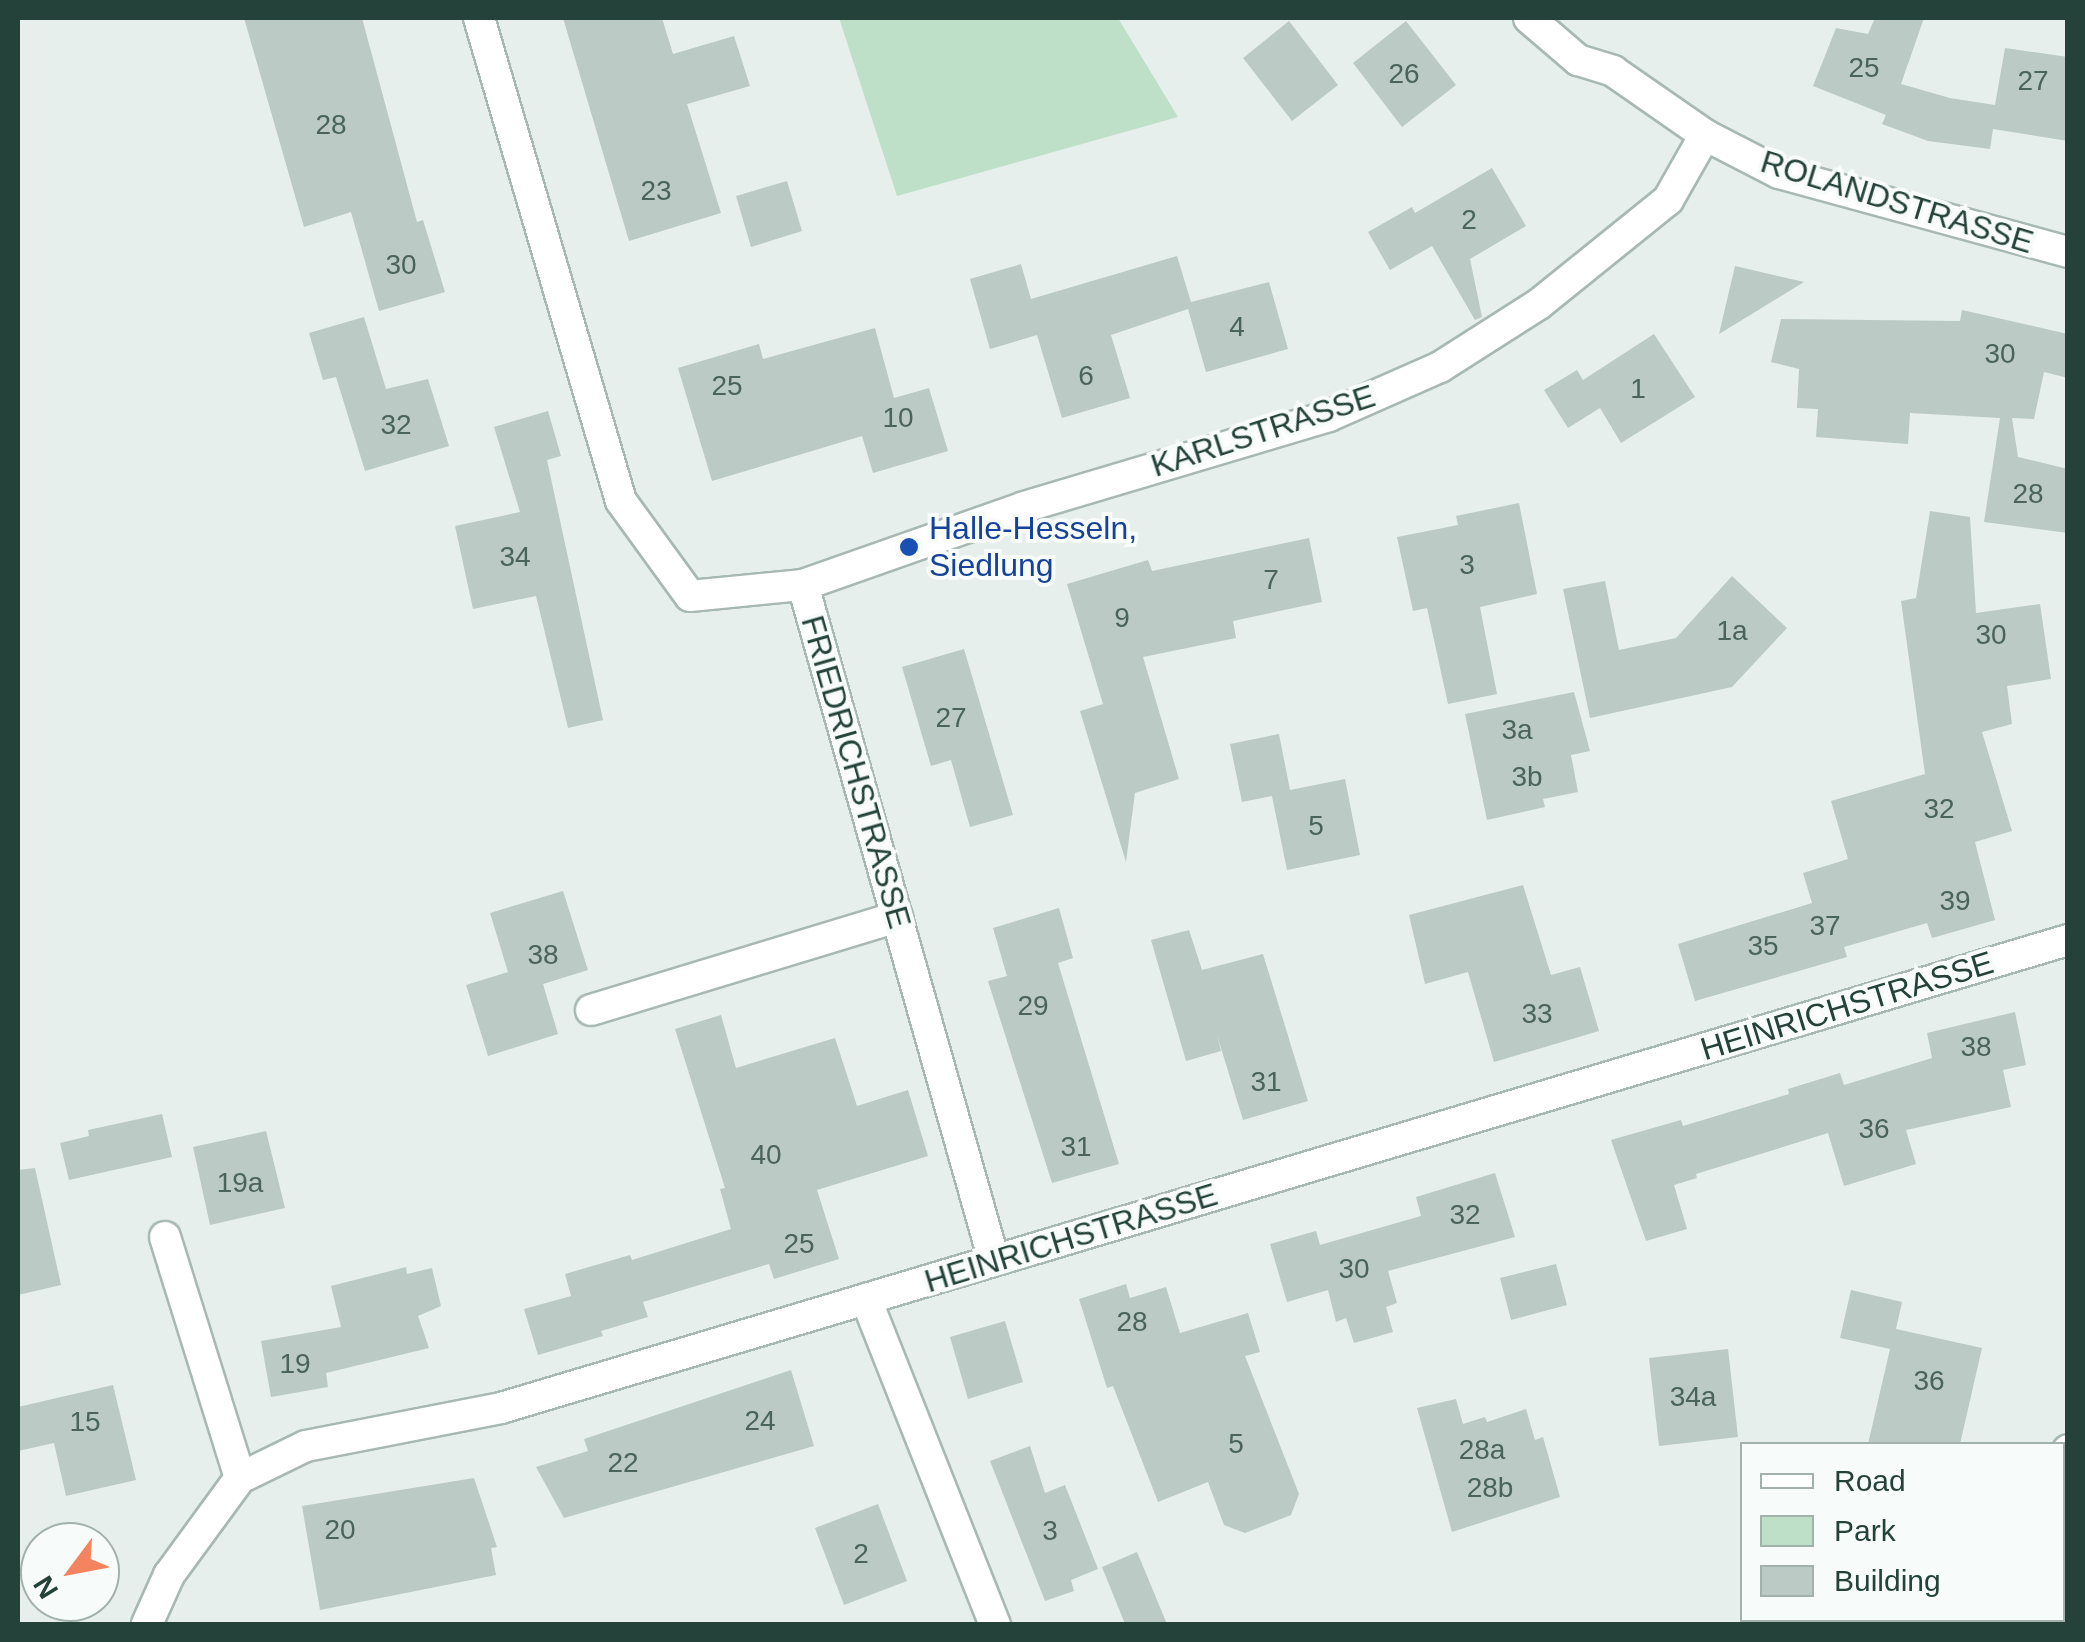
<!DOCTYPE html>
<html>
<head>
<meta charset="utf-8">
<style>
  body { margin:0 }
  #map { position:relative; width:2085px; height:1642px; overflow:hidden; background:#e6efeb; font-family:Helvetica,sans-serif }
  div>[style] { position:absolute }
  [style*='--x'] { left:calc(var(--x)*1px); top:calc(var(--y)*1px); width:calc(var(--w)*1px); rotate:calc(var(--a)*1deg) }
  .green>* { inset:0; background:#bfe0c8 }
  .building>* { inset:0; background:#bbcac4 }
  .roads { filter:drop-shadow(2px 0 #a8b8b2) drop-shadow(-2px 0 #a8b8b2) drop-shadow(0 2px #a8b8b2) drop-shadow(0 -2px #a8b8b2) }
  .minor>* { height:30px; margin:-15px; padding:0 15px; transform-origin:15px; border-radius:15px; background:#fff }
  .dots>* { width:28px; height:28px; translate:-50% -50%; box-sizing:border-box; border:5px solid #f7fbf9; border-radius:50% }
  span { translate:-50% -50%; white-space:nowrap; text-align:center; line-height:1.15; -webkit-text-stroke:8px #f7fbf9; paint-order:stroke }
  .number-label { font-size:28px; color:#4a645c }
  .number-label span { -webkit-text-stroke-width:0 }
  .street-label { font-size:32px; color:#24423a }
  .transit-label { font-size:32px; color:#164399 }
  .left { translate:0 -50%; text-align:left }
  .frame { position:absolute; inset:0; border:20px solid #24423a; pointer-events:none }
  .legend { position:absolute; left:1740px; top:1442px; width:325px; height:180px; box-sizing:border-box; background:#f7fbf9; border:2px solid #a3b1ad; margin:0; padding:12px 18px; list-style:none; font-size:30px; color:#24423a }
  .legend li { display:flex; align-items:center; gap:20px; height:50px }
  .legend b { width:50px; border:2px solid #a3b1ad }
  .north { position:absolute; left:20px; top:1522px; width:100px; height:100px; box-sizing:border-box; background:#f7fbf9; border:2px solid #a3b1ad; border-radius:50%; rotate:238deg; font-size:28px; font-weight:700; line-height:40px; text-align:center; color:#24423a }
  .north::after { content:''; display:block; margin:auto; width:35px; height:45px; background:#f4845f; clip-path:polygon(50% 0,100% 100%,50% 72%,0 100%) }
</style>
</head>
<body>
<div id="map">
  <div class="green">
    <i style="clip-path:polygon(839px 18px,1118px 18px,1178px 117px,897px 196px)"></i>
  </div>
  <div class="building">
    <i style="clip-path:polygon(244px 18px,362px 18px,417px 222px,423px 220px,445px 292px,379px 311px,351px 212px,304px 227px)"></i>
    <i style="clip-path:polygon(563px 18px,662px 18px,673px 54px,734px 36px,750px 86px,687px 104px,721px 213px,629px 241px)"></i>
    <i style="clip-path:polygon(1875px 18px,1924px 18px,1901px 84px,1950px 98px,1995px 105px,2005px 48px,2068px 57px,2068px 141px,1993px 129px,1990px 149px,1928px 141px,1882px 124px,1886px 115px,1813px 86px,1836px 28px,1868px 34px)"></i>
    <i style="clip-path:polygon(1289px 21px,1338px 85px,1292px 121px,1243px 58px)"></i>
    <i style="clip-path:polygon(1406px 21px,1456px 85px,1402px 127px,1353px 63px)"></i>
    <i style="clip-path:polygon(1492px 168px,1526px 226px,1470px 259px,1482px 317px,1475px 320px,1432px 246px,1390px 270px,1368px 232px,1412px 207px,1415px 213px)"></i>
    <i style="clip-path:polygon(787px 181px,802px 231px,751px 247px,736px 196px)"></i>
    <i style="clip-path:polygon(1177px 256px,1191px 302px,1269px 282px,1288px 349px,1206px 372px,1188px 309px,1111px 335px,1130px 398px,1062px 418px,1037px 335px,990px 349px,970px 279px,1021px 264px,1031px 299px)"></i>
    <i style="clip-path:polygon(1735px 266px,1804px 282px,1719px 334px)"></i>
    <i style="clip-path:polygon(1962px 310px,2068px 334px,2068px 378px,2044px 372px,2034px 419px,2012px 418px,2018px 457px,2068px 469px,2068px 533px,1984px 522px,2000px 418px,1910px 413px,1908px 444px,1816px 437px,1818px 409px,1797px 408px,1799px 369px,1771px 362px,1781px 319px,1960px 321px)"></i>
    <i style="clip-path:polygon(364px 317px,386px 389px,428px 379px,449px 446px,365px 471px,336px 377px,323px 380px,309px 333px)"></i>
    <i style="clip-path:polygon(875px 328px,894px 398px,929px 388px,948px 451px,873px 473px,862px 436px,712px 481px,678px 368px,759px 344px,763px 359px)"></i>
    <i style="clip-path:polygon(1654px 334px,1695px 397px,1621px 443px,1600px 408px,1568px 428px,1544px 390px,1577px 370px,1583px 380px)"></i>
    <i style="clip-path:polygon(548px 411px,561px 456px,547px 460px,603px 720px,568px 728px,536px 596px,473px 609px,455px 526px,520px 512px,494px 427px)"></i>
    <i style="clip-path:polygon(1519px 503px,1537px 594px,1480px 607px,1497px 694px,1448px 704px,1427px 608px,1413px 611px,1397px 537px,1458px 525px,1456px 516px)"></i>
    <i style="clip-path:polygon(1930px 511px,1970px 517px,1976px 613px,2040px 604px,2051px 679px,2007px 686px,2012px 724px,1982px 732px,2012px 831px,1975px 842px,1995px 920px,1932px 938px,1927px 923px,1844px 947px,1847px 957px,1695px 1001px,1678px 944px,1812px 903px,1803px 873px,1848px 859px,1831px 801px,1925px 774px,1901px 601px,1916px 598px)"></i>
    <i style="clip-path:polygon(1309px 538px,1322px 602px,1233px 621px,1236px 638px,1143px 657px,1179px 779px,1135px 793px,1126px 862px,1080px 711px,1103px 704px,1067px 584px,1148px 560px,1152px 571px)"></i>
    <i style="clip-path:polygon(1732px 576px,1787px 628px,1732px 687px,1590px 718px,1563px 589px,1605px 581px,1619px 650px,1676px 638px)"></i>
    <i style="clip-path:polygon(964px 649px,1013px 815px,970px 827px,951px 760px,931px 766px,902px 667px)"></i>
    <i style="clip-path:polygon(1574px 692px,1590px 751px,1571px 755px,1578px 792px,1543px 799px,1545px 807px,1487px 820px,1465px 714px)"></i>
    <i style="clip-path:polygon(1279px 734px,1290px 790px,1345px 779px,1360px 855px,1287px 870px,1272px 796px,1242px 802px,1230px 744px)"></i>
    <i style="clip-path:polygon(1523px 885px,1551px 975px,1580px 967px,1599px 1031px,1494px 1062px,1468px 972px,1425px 984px,1409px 915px)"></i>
    <i style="clip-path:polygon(563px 891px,588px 970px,543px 984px,558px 1034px,488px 1056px,466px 985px,508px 972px,490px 913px)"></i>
    <i style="clip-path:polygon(1059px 908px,1073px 958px,1058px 963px,1119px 1164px,1052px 1183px,988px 981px,1007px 976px,993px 928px)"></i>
    <i style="clip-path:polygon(1189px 930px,1202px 970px,1263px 954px,1308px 1101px,1243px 1120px,1217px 1035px,1221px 1051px,1186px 1061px,1151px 940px)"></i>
    <i style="clip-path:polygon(2015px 1012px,2026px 1065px,2003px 1070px,2011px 1107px,1906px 1130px,1916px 1164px,1844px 1186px,1828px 1133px,1696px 1174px,1697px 1178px,1674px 1185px,1687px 1229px,1646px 1241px,1611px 1140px,1681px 1120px,1683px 1126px,1789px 1094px,1788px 1089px,1840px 1073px,1844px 1085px,1932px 1058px,1927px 1033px)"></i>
    <i style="clip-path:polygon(721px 1015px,736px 1068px,835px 1038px,857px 1106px,908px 1090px,928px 1156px,817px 1190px,839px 1259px,774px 1279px,769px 1264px,643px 1302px,648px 1317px,601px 1331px,603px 1336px,538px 1355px,524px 1309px,571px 1296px,565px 1274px,630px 1255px,632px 1260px,731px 1229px,720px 1189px,725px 1188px,675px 1029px)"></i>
    <i style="clip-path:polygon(162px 1114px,172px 1157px,69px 1180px,60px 1143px,89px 1136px,88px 1130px)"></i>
    <i style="clip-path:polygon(266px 1131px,285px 1208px,210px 1225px,193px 1147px)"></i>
    <i style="clip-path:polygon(35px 1168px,61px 1285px,18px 1295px,18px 1170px)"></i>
    <i style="clip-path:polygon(1495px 1173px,1515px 1237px,1388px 1271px,1397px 1303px,1386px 1307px,1393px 1332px,1354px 1343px,1346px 1318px,1336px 1322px,1328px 1290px,1287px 1302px,1270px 1244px,1316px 1231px,1320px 1245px,1421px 1216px,1416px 1197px)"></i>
    <i style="clip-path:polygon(1556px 1264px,1567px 1305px,1511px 1320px,1500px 1278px)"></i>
    <i style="clip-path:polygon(406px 1267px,407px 1274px,432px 1268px,441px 1306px,418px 1316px,429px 1348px,326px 1373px,328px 1387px,271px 1397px,261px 1341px,341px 1327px,331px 1286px)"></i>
    <i style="clip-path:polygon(1126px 1284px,1130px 1298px,1166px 1287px,1180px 1333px,1248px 1313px,1260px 1352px,1245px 1356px,1299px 1494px,1291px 1515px,1245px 1533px,1224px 1525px,1208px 1482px,1158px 1502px,1113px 1386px,1107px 1388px,1079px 1299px)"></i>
    <i style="clip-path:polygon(1851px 1290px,1902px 1302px,1896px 1329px,1982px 1348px,1960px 1444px,1868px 1444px,1890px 1349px,1840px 1338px)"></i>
    <i style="clip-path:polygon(1005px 1321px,1023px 1382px,968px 1399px,950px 1337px)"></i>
    <i style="clip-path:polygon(1728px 1349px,1738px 1437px,1659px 1446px,1649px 1358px)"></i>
    <i style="clip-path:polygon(791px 1370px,814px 1446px,564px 1518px,536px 1467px,588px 1451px,584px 1439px)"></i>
    <i style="clip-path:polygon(113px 1385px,136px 1480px,66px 1496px,54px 1443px,18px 1451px,18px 1407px)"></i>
    <i style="clip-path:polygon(1456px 1399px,1463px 1424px,1485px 1417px,1487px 1422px,1526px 1409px,1535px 1440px,1543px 1437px,1560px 1497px,1452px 1532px,1417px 1408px)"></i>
    <i style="clip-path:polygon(1030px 1446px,1045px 1493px,1065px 1485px,1098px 1569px,1071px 1580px,1074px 1591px,1045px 1601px,990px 1461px)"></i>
    <i style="clip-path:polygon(474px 1478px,497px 1547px,491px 1548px,496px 1575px,320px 1610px,302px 1506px)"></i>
    <i style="clip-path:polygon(878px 1504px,907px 1581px,844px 1605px,815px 1528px)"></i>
    <i style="clip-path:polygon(1137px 1552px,1167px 1624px,1125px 1624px,1102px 1567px)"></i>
  </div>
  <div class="roads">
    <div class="minor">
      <i style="--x:479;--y:18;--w:503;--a:73.62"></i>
      <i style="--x:621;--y:501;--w:117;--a:54"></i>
      <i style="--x:690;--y:596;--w:114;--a:-5.6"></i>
      <i style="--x:803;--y:585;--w:234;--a:-19.4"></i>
      <i style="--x:1024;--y:507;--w:318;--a:-16.6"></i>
      <i style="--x:1329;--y:416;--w:121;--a:-23.8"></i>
      <i style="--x:1440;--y:367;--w:117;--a:-32.5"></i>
      <i style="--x:1539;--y:304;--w:166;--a:-38.9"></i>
      <i style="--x:1668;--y:200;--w:75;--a:-60.4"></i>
      <i style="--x:1529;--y:18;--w:65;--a:40.6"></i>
      <i style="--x:1578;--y:60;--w:37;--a:17"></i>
      <i style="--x:1613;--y:71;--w:112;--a:34.8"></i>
      <i style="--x:1705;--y:135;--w:83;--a:27.2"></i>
      <i style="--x:1779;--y:173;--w:300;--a:15.3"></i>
      <i style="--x:803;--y:585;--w:702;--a:74.22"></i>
      <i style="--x:591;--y:1010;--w:320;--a:-16.9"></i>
      <i style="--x:165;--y:1237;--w:252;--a:72.7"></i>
      <i style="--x:866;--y:1299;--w:350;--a:68.4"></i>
      <i style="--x:2062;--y:1510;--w:60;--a:-84.3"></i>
      <i style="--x:147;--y:1624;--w:54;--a:-65.8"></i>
      <i style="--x:169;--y:1575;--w:120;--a:-53.8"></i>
      <i style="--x:240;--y:1478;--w:73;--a:-25.9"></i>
      <i style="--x:306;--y:1446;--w:199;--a:-11"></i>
      <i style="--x:501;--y:1408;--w:1635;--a:-16.63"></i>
      <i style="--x:2057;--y:1624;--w:4;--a:-90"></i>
    </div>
  </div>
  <div class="dots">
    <i style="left:909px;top:547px;background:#1a4fb4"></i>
  </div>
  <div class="number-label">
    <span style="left:1864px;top:68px">25</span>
    <span style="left:1404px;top:74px">26</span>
    <span style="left:2033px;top:81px">27</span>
    <span style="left:331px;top:125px">28</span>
    <span style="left:656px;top:191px">23</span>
    <span style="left:1469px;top:220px">2</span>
    <span style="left:401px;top:265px">30</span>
    <span style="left:1237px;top:327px">4</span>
    <span style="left:2000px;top:354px">30</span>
    <span style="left:1086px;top:376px">6</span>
    <span style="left:727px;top:386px">25</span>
    <span style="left:1638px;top:389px">1</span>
    <span style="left:898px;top:418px">10</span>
    <span style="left:396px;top:425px">32</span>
    <span style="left:2028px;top:494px">28</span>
    <span style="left:515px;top:557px">34</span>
    <span style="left:1467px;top:565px">3</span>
    <span style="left:1271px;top:580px">7</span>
    <span style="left:1122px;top:618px">9</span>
    <span style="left:1732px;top:631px">1a</span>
    <span style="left:1991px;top:635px">30</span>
    <span style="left:951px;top:718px">27</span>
    <span style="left:1517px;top:730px">3a</span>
    <span style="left:1527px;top:777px">3b</span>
    <span style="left:1939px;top:809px">32</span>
    <span style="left:1316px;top:826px">5</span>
    <span style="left:1955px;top:901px">39</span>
    <span style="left:1825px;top:926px">37</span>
    <span style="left:1763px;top:946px">35</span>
    <span style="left:543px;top:955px">38</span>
    <span style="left:1033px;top:1006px">29</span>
    <span style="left:1537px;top:1014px">33</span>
    <span style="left:1976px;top:1047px">38</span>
    <span style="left:1266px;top:1082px">31</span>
    <span style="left:1874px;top:1129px">36</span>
    <span style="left:1076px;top:1147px">31</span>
    <span style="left:766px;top:1155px">40</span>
    <span style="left:240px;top:1183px">19a</span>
    <span style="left:1465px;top:1215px">32</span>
    <span style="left:799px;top:1244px">25</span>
    <span style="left:1354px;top:1269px">30</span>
    <span style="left:1132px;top:1322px">28</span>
    <span style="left:295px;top:1364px">19</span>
    <span style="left:1929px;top:1381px">36</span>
    <span style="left:1693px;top:1397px">34a</span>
    <span style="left:760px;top:1421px">24</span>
    <span style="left:85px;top:1422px">15</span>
    <span style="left:1236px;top:1444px">5</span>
    <span style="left:1482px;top:1450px">28a</span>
    <span style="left:623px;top:1463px">22</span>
    <span style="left:1490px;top:1488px">28b</span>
    <span style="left:340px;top:1530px">20</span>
    <span style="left:1050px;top:1531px">3</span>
    <span style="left:861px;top:1554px">2</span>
  </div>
  <div class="street-label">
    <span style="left:1897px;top:202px;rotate:17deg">ROLANDSTRASSE</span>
    <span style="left:1263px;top:431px;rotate:-18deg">KARLSTRASSE</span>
    <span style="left:856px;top:772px;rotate:74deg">FRIEDRICHSTRASSE</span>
    <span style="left:1847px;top:1006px;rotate:-17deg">HEINRICHSTRASSE</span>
    <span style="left:1071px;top:1238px;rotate:-17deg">HEINRICHSTRASSE</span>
  </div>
  <div class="transit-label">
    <span class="left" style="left:929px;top:547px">Halle-Hesseln,<br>Siedlung</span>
  </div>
  <div class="frame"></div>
  <ul class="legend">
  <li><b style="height:12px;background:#fff"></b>Road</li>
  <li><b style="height:28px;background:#bfe0c8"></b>Park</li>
  <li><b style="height:28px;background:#bbcac4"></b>Building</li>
  </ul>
  <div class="north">N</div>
</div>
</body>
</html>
